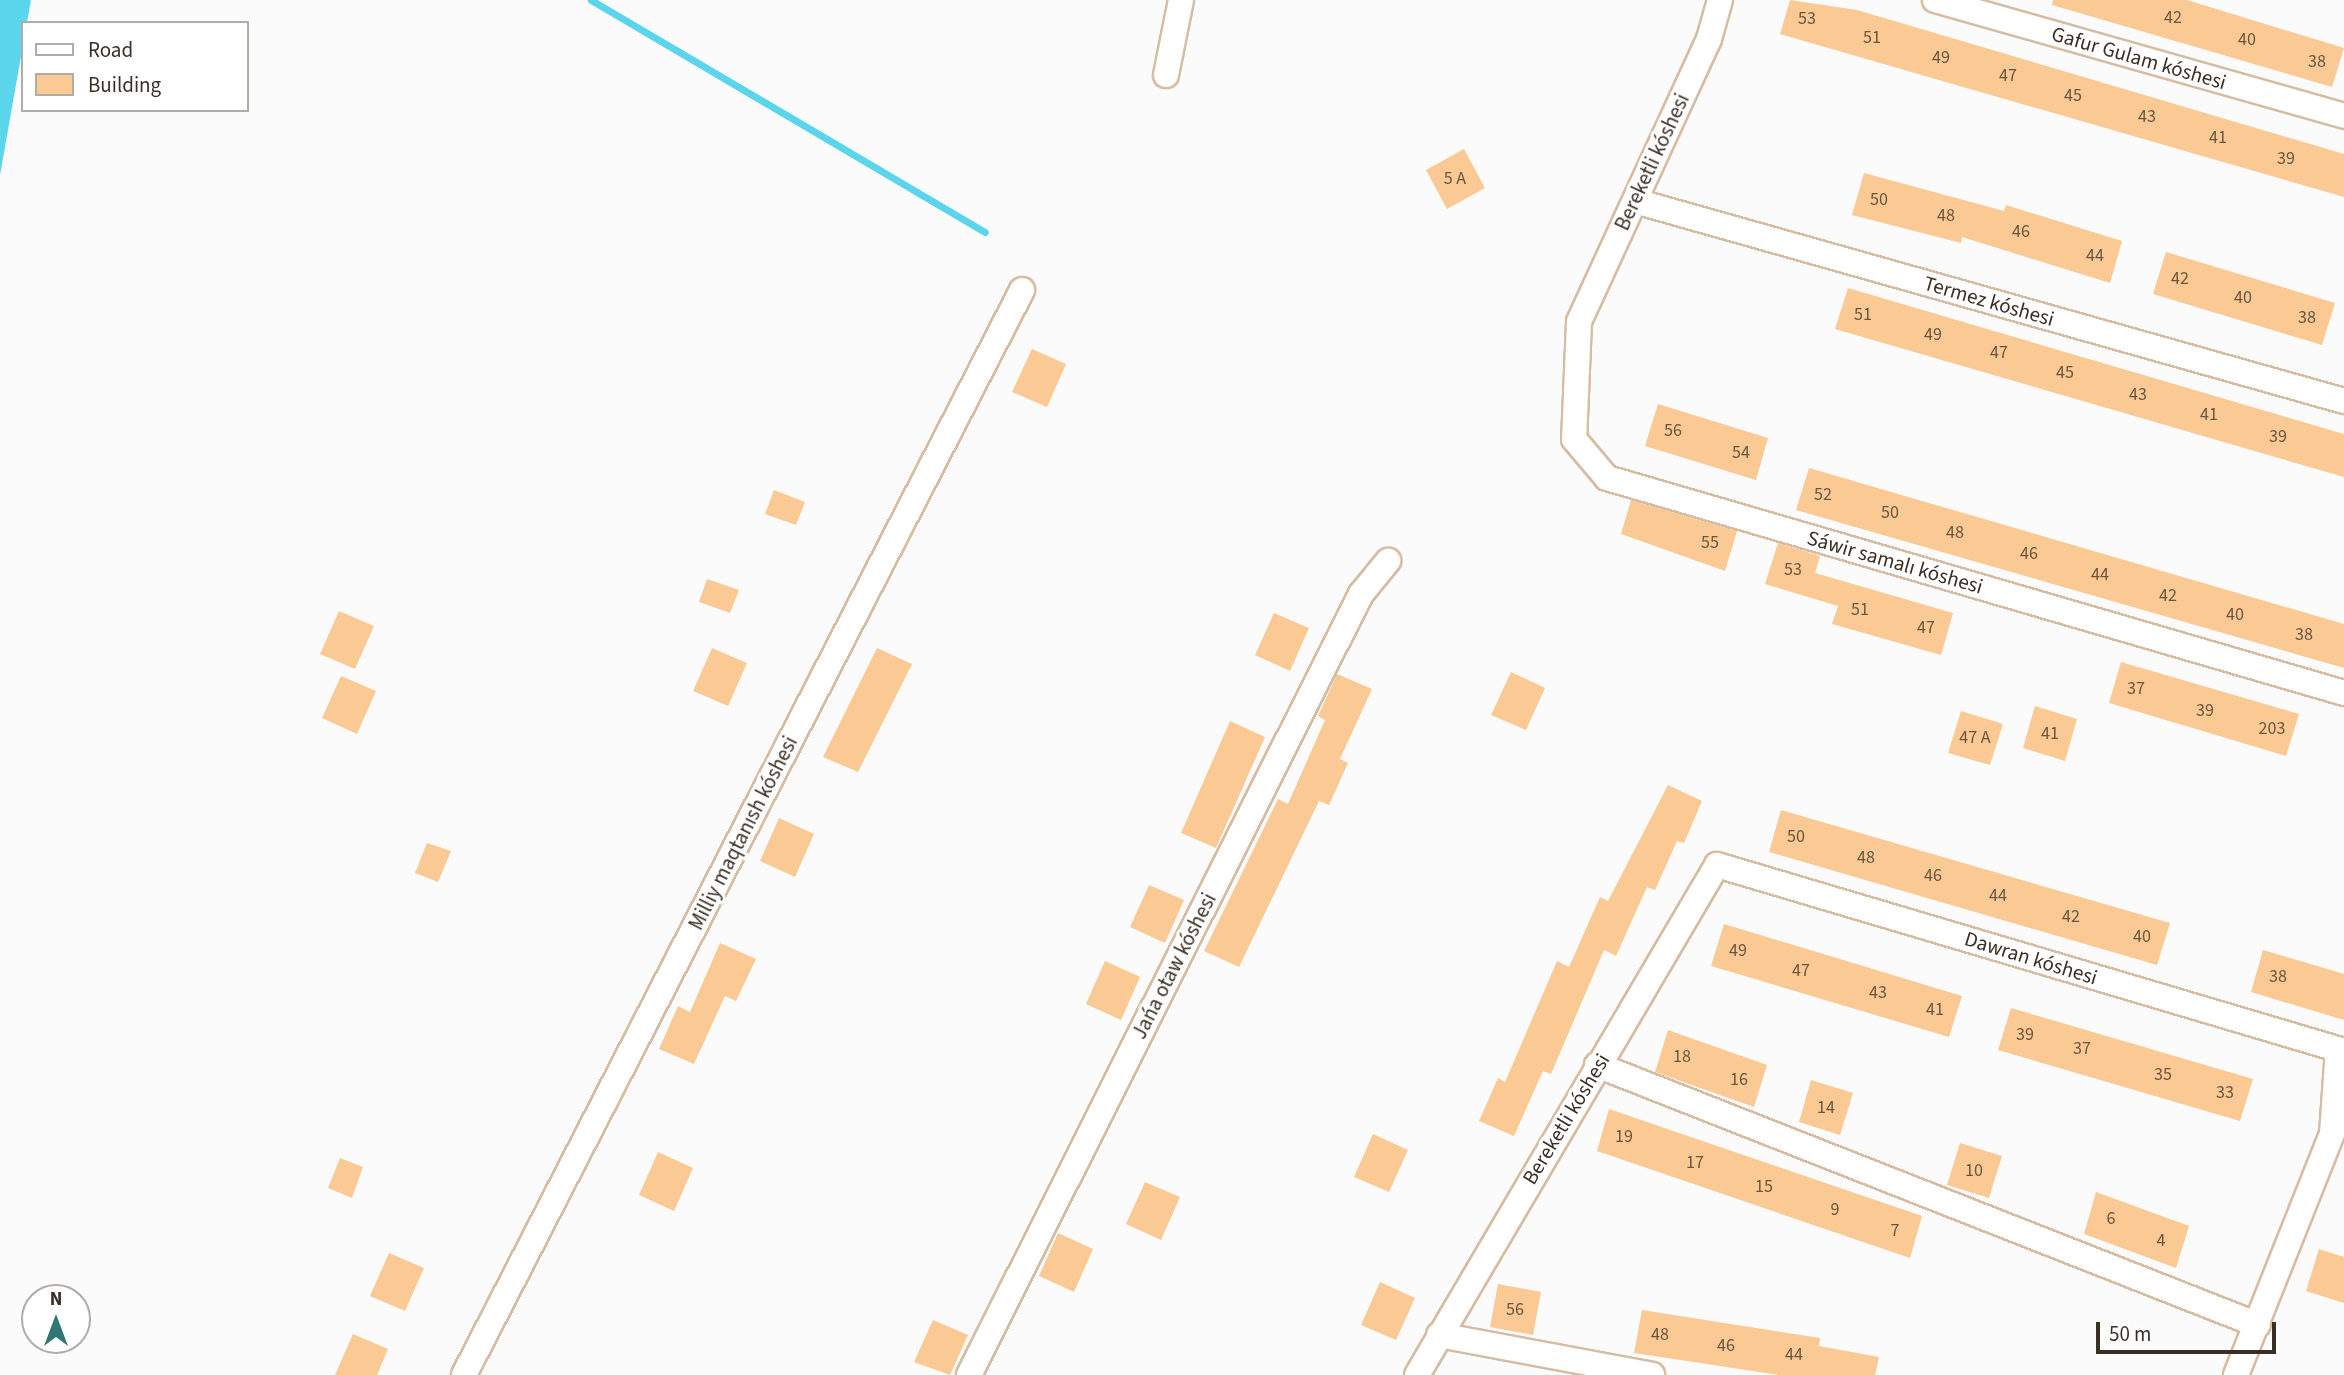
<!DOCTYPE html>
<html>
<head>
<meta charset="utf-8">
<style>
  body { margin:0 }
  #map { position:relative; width:2344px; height:1375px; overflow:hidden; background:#fbfbfb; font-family:"Source Sans 3",sans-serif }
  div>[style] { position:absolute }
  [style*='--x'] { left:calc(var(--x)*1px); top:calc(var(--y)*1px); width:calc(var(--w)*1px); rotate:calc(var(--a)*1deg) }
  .water>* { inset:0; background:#5bd5eb }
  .stream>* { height:7px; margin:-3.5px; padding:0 3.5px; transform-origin:3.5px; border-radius:3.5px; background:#5bd5eb }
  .building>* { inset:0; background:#fbc993 }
  .roads { filter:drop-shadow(2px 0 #d5bca2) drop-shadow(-2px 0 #d5bca2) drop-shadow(0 2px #d5bca2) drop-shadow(0 -2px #d5bca2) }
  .minor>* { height:24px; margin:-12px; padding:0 12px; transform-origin:12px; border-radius:12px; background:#fff }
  span { translate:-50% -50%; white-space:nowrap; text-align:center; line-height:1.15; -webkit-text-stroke:6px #fff; paint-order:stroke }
  .number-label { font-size:18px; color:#6a5640 }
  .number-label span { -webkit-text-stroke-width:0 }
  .street-label { font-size:21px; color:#392f25 }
  .legend { position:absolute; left:21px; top:21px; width:228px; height:91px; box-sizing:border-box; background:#fff; border:2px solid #b0aca8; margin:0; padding:9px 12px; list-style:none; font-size:21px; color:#392f25 }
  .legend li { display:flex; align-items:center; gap:14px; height:35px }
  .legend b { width:35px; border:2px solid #b0aca8 }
  .north { position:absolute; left:21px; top:1284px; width:70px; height:70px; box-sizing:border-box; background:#fff; border:2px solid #b0aca8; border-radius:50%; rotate:0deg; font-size:19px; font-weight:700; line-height:28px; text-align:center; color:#392f25 }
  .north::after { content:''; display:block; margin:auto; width:24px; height:32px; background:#2e7773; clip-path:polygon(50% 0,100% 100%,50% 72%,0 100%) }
  .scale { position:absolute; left:2096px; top:1322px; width:180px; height:32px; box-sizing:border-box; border:4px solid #392f25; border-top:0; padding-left:9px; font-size:21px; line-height:24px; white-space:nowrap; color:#392f25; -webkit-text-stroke:5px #fff; paint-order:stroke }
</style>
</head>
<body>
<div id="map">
  <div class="water">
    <i style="clip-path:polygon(0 0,31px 0,0 175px)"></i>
  </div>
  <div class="stream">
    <i style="--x:591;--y:0;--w:457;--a:30.5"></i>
  </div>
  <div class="building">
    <i style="clip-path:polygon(1790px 0,1857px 10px,2344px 154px,2344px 197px,1780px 34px)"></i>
    <i style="clip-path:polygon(2053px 0,2187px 0,2344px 48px,2332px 87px,2052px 5px)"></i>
    <i style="clip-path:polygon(1464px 149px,1485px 188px,1447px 209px,1426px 170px)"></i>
    <i style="clip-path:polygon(1864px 173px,2004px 211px,2006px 205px,2122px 241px,2110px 283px,1962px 237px,1961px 243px,1852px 215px)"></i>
    <i style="clip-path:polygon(2166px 252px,2335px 303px,2322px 345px,2153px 294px)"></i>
    <i style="clip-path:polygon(1848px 288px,2344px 434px,2344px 477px,1835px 329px)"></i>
    <i style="clip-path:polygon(1032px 349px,1066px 364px,1047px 407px,1012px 392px)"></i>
    <i style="clip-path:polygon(1658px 404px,1768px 438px,1756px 480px,1645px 446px)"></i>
    <i style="clip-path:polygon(1809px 468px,2344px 624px,2344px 668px,1796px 510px)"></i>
    <i style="clip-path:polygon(774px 490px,805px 502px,796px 525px,765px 514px)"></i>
    <i style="clip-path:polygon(1631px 500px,1737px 531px,1725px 571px,1621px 534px)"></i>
    <i style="clip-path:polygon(1778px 543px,1820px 556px,1815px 573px,1953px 613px,1941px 655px,1832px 624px,1838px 606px,1765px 584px)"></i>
    <i style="clip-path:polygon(707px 579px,739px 590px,730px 613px,699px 602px)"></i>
    <i style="clip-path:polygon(339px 611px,374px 626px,355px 669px,320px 654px)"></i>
    <i style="clip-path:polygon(1274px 613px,1309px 628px,1290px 671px,1255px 655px)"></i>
    <i style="clip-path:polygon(712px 648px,747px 663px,728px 706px,693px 691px)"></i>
    <i style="clip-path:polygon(877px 648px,912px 664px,858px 772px,823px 757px)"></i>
    <i style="clip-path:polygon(2121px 662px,2299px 714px,2286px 756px,2109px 703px)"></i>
    <i style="clip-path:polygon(1511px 672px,1545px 688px,1526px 730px,1491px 715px)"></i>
    <i style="clip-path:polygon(1337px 674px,1372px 689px,1340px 759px,1348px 763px,1329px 805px,1319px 801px,1239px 967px,1204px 951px,1278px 799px,1288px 804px,1325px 720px,1318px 716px)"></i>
    <i style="clip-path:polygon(341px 676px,376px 691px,357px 734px,322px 718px)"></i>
    <i style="clip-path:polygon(2035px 706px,2077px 719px,2065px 761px,2023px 748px)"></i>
    <i style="clip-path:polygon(1961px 711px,2003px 724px,1990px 765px,1948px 753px)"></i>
    <i style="clip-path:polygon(1230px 721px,1265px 737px,1216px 848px,1181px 833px)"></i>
    <i style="clip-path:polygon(1668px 785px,1702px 801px,1684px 843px,1677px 841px,1655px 890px,1647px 887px,1616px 956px,1604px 950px,1551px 1074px,1543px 1071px,1514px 1136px,1479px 1121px,1498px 1078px,1505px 1082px,1557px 961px,1569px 967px,1600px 897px,1608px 901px)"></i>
    <i style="clip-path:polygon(1781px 810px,2170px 923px,2157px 965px,1769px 852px)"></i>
    <i style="clip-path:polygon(779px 818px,814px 834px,795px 877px,760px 861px)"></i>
    <i style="clip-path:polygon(427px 843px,451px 851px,438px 882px,415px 873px)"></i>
    <i style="clip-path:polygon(1149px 885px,1184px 900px,1165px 943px,1130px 927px)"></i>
    <i style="clip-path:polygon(1724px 924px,1962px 996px,1949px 1037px,1711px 966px)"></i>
    <i style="clip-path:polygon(720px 943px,756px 959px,736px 1001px,725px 996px,694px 1064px,659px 1049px,678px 1006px,690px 1012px)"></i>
    <i style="clip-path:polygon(2263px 950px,2344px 974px,2344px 1020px,2251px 992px)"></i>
    <i style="clip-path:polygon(1105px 961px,1140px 977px,1121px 1020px,1086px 1004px)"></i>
    <i style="clip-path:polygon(2011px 1008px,2253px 1079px,2240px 1121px,1998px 1050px)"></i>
    <i style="clip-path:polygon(1668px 1030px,1767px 1065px,1754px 1107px,1655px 1072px)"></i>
    <i style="clip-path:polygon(1811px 1080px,1853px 1093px,1840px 1135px,1799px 1122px)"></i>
    <i style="clip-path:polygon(1609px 1109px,1922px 1216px,1910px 1258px,1597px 1151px)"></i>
    <i style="clip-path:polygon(1373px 1134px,1408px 1150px,1389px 1192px,1354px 1177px)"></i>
    <i style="clip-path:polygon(1960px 1143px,2002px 1156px,1989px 1198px,1947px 1185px)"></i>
    <i style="clip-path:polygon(658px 1152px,693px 1168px,674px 1211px,639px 1195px)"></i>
    <i style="clip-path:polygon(340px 1158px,363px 1167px,352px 1198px,328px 1188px)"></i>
    <i style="clip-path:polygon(1145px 1182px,1180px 1197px,1161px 1240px,1126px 1224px)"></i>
    <i style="clip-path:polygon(2096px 1192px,2189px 1226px,2176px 1268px,2084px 1234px)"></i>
    <i style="clip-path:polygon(1058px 1233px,1093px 1249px,1074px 1292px,1039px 1276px)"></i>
    <i style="clip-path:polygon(2319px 1249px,2344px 1257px,2344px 1303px,2306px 1291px)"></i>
    <i style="clip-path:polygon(389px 1253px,424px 1268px,405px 1311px,370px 1296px)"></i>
    <i style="clip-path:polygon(1380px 1282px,1415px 1298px,1396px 1340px,1361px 1325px)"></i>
    <i style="clip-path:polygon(1498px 1284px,1541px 1292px,1533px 1335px,1490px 1327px)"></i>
    <i style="clip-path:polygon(1642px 1310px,1820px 1338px,1819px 1346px,1879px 1357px,1875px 1375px,1779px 1375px,1634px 1353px)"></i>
    <i style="clip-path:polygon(933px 1320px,968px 1335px,950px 1375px,914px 1362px)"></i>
    <i style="clip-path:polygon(353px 1334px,388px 1349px,377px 1375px,335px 1375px)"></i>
  </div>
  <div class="roads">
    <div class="minor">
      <i style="--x:1720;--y:0;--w:41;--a:105.8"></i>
      <i style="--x:1709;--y:39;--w:311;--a:114.7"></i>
      <i style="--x:1579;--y:322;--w:117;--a:92.4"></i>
      <i style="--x:1574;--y:439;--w:51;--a:49.8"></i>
      <i style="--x:1607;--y:478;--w:768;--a:16.26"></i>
      <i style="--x:1935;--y:0;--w:425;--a:15.8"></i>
      <i style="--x:1166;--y:75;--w:76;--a:-78.7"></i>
      <i style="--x:1635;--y:201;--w:737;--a:15.75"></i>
      <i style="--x:1597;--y:1065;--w:710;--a:21.47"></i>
      <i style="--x:1439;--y:1335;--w:217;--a:10.6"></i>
      <i style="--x:464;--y:1375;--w:1220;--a:-62.78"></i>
      <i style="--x:969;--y:1375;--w:874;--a:-63.35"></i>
      <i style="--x:1361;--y:594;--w:43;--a:-50.7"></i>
      <i style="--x:1417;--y:1375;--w:592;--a:-59.53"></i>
      <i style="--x:1717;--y:865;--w:654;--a:16.52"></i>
      <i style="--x:2236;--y:1375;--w:259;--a:-68.3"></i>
      <i style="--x:2332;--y:1134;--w:85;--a:-86"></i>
    </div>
  </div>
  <div class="number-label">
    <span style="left:2173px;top:18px">42</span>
    <span style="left:1807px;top:19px">53</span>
    <span style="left:1872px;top:38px">51</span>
    <span style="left:2247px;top:40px">40</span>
    <span style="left:1941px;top:58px">49</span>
    <span style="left:2317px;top:62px">38</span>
    <span style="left:2008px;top:76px">47</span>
    <span style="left:2073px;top:96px">45</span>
    <span style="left:2147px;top:117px">43</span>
    <span style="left:2218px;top:138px">41</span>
    <span style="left:2286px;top:159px">39</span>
    <span style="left:1455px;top:179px">5 А</span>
    <span style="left:1879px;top:200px">50</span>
    <span style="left:1946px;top:216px">48</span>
    <span style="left:2021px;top:232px">46</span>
    <span style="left:2095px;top:256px">44</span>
    <span style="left:2180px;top:279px">42</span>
    <span style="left:2243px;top:298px">40</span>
    <span style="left:1863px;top:315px">51</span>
    <span style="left:2307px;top:318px">38</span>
    <span style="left:1933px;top:335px">49</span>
    <span style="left:1999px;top:353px">47</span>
    <span style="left:2065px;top:373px">45</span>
    <span style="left:2138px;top:395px">43</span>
    <span style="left:2209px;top:415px">41</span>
    <span style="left:1673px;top:431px">56</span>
    <span style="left:2278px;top:437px">39</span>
    <span style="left:1741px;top:453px">54</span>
    <span style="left:1823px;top:495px">52</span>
    <span style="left:1890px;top:513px">50</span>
    <span style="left:1955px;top:533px">48</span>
    <span style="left:1710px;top:543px">55</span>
    <span style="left:2029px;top:554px">46</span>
    <span style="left:1793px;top:570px">53</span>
    <span style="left:2100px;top:575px">44</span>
    <span style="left:2168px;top:596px">42</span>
    <span style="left:1860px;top:610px">51</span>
    <span style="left:2235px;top:615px">40</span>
    <span style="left:1926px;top:628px">47</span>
    <span style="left:2304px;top:635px">38</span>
    <span style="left:2136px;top:689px">37</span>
    <span style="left:2205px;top:711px">39</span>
    <span style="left:2272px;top:729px">203</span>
    <span style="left:2050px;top:734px">41</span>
    <span style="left:1975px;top:738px">47 А</span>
    <span style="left:1796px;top:837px">50</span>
    <span style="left:1866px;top:858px">48</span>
    <span style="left:1933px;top:876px">46</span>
    <span style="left:1998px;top:896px">44</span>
    <span style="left:2071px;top:917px">42</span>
    <span style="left:2142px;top:937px">40</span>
    <span style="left:1738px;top:951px">49</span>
    <span style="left:1801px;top:971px">47</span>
    <span style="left:2278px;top:977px">38</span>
    <span style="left:1878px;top:993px">43</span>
    <span style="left:1935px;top:1010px">41</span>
    <span style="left:2025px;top:1035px">39</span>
    <span style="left:2082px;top:1049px">37</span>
    <span style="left:1682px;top:1057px">18</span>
    <span style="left:2163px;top:1075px">35</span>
    <span style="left:1739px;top:1080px">16</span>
    <span style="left:2225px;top:1093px">33</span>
    <span style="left:1826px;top:1108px">14</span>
    <span style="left:1624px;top:1137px">19</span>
    <span style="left:1695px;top:1163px">17</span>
    <span style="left:1974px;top:1171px">10</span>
    <span style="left:1764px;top:1187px">15</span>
    <span style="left:1835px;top:1210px">9</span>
    <span style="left:2111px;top:1219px">6</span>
    <span style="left:1895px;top:1231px">7</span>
    <span style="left:2161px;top:1241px">4</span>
    <span style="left:1515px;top:1310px">56</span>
    <span style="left:1660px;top:1335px">48</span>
    <span style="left:1726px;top:1346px">46</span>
    <span style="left:1794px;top:1355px">44</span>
  </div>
  <div class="street-label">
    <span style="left:2139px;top:58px;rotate:16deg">Gafur Gulam kóshesi</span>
    <span style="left:1652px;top:162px;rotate:-65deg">Bereketli kóshesi</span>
    <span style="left:1989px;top:301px;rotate:16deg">Termez kóshesi</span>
    <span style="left:1895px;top:562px;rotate:16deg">Sáwir samalı kóshesi</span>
    <span style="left:743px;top:833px;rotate:-63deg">Milliy maqtanısh kóshesi</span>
    <span style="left:2031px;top:958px;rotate:17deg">Dawran kóshesi</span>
    <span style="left:1174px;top:966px;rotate:-63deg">Jańa otaw kóshesi</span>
    <span style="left:1566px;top:1119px;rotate:-59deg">Bereketli kóshesi</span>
  </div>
  <ul class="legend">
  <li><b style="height:9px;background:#fff"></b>Road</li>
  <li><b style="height:19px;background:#fbc993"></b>Building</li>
  </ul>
  <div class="north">N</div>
  <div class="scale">50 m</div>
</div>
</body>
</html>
